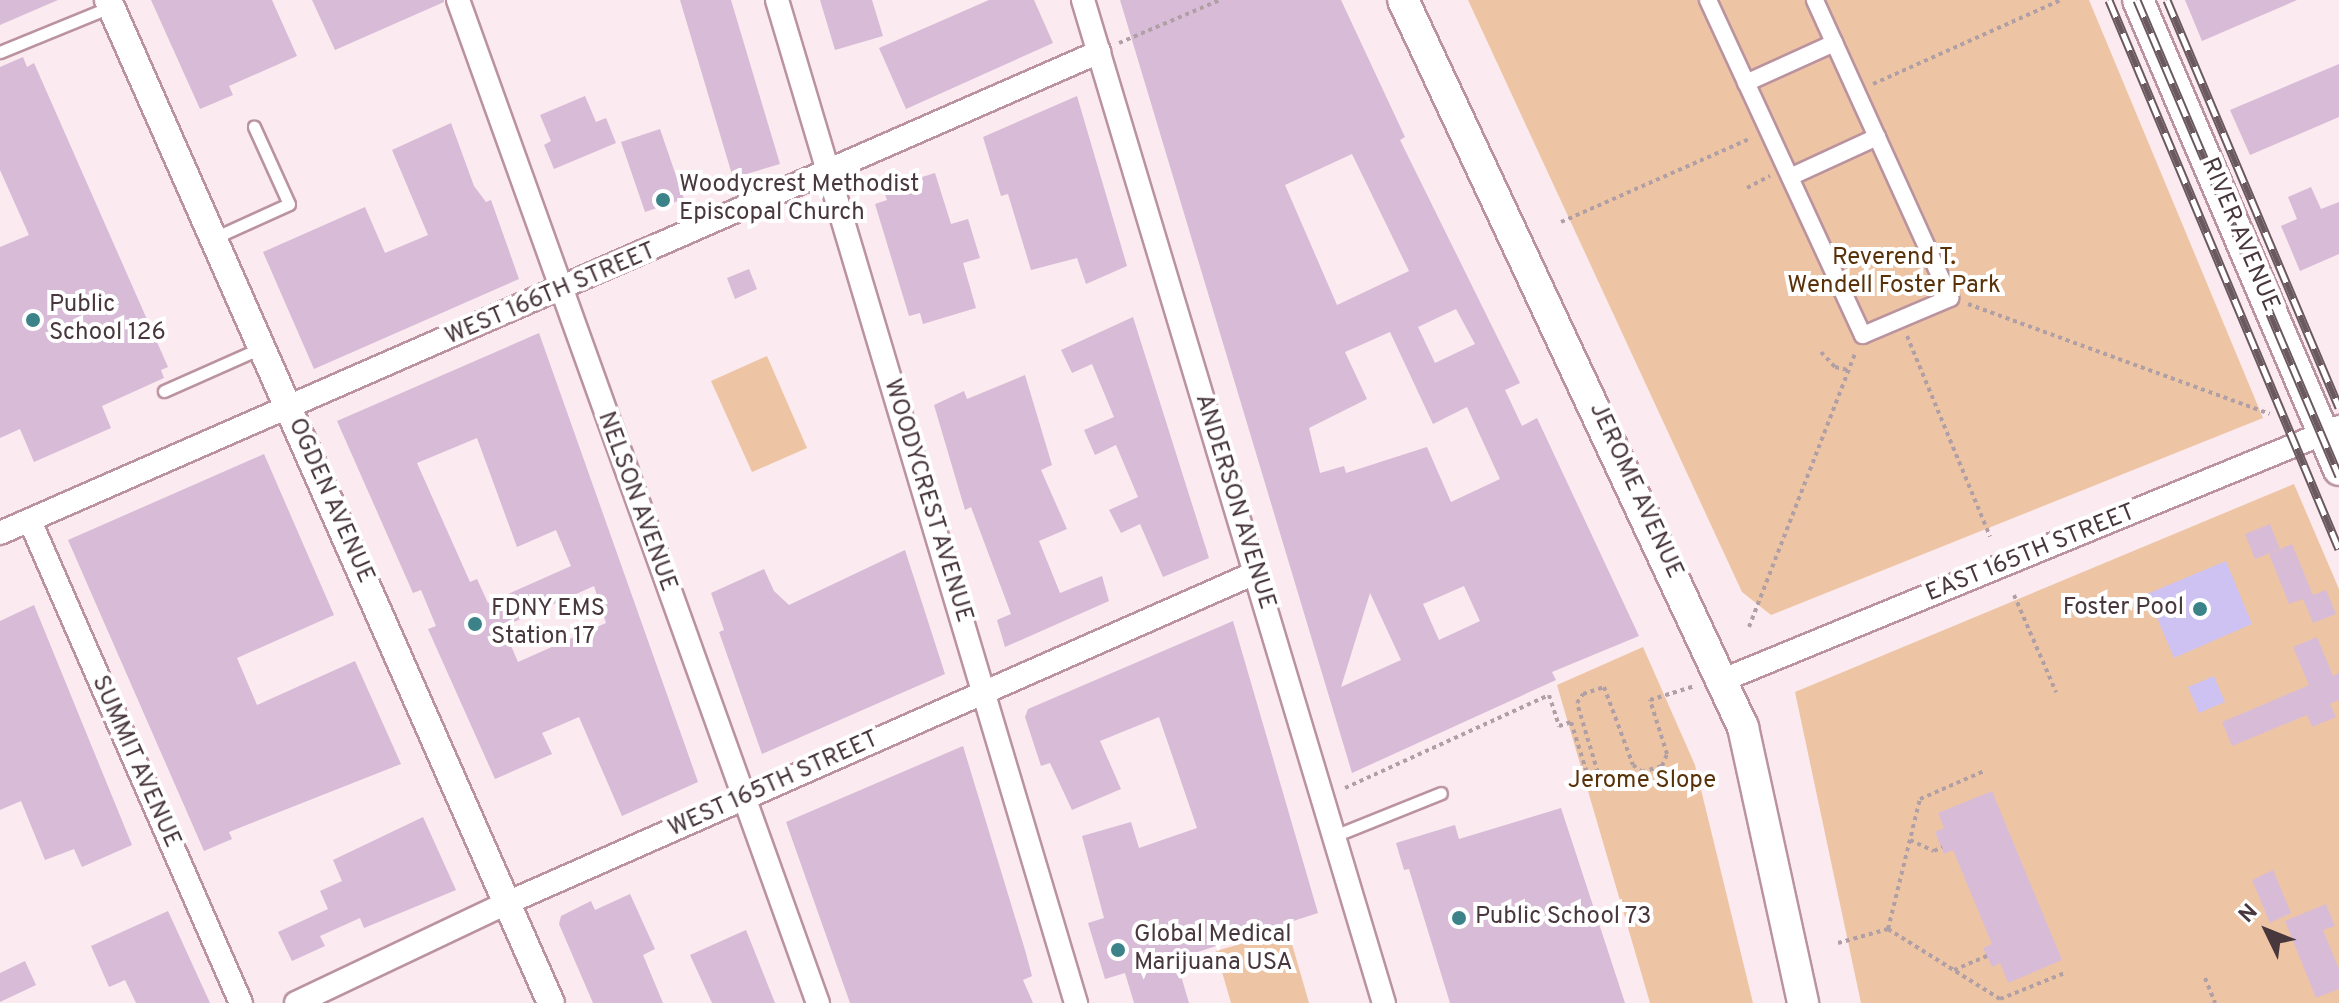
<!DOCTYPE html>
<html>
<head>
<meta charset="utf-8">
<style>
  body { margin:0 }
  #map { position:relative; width:2339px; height:1003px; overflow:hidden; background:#fbeaef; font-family:Overpass,sans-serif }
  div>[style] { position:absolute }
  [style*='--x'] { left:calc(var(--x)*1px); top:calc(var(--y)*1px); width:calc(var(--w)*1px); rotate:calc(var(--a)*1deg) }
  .green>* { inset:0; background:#eec5a4 }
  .water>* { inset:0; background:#cdc2f1 }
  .building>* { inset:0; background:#d8bbd7 }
  .path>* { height:4px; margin-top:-2px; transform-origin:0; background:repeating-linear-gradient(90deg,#b09fa4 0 4px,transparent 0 8px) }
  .roads { filter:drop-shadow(2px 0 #ba939f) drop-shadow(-2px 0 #ba939f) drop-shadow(0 2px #ba939f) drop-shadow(0 -2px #ba939f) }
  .service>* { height:11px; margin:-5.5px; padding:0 5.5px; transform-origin:5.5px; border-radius:5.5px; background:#fff }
  .pedestrian>* { height:16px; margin:-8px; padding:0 8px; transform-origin:8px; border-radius:8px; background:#fff }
  .minor>* { height:22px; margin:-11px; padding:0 11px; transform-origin:11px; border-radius:11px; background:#fff }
  .tertiary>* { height:26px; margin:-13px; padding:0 13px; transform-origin:13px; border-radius:13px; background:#fff }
  .secondary>* { height:30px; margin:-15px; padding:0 15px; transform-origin:15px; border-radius:15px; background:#fff }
  .rail>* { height:9px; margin-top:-4.5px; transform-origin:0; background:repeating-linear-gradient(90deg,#fff 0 18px,#6a595e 0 36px); box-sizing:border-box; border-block:2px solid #6a595e }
  .dots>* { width:22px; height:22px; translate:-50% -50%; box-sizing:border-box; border:4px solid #fff; border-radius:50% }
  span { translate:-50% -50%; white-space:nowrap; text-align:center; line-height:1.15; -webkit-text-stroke:8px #fff; paint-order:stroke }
  .poi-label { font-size:24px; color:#48373c }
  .left { translate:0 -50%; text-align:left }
  .right { translate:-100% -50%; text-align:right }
  .street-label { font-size:24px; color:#48373c }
  .park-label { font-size:24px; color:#59320a }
  .north { position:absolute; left:2227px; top:891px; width:80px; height:80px; -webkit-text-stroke:6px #fff; paint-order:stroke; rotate:313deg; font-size:22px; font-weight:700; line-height:32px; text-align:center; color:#48373c }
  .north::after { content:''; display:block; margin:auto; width:28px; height:36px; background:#48373c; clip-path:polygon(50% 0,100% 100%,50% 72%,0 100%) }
</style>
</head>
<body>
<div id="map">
  <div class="green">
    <i style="clip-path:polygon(1468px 0,2089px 0,2263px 418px,1771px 615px,1742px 592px)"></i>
    <i style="clip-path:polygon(767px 356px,807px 448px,752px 472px,711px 381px)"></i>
    <i style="clip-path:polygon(2294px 484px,2339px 589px,2339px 1003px,1861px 1003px,1795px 692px)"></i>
    <i style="clip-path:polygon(1643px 647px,1695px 765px,1753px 1003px,1650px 1003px,1557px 685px)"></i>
    <i style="clip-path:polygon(1288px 930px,1309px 1003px,1231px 1003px,1216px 951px)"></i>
  </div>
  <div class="water">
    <i style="clip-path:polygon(2226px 561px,2252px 624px,2174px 658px,2147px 594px)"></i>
    <i style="clip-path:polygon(2214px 676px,2225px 702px,2199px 713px,2188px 687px)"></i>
  </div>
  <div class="building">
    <i style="clip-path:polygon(0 0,58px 0,0 25px)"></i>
    <i style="clip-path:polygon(151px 0,272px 0,297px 56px,229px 86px,233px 95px,200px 109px)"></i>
    <i style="clip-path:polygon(312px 0,444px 0,444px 2px,335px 50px)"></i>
    <i style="clip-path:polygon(680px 0,731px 0,780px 164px,733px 178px)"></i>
    <i style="clip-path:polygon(820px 0,872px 0,883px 36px,835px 50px)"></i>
    <i style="clip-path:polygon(989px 0,1034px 0,1053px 43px,906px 109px,879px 48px)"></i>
    <i style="clip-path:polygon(evenodd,1120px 0,1341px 0,1405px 137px,1400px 140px,1520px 383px,1505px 390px,1522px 426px,1537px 418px,1639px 636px,1552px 672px,1556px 680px,1352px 773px,1120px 0,1352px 154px,1409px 271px,1337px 305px,1285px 185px,1352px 154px,1120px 0,1456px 309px,1475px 344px,1435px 363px,1418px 327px,1456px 309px,1120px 0,1390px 332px,1433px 424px,1467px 407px,1500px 479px,1451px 502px,1427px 447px,1346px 473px,1344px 466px,1320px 473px,1309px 428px,1367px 399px,1345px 352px,1390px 332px,1120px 0,1464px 586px,1480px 621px,1439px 640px,1423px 604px,1464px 586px,1120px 0,1370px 593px,1401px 660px,1341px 687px,1370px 593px)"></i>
    <i style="clip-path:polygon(2185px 0,2297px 0,2202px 41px)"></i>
    <i style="clip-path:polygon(23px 57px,27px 67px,34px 63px,168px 367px,161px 370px,164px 378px,102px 406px,111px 428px,34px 462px,20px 429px,0 438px,0 247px,29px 235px,0 170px,0 67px)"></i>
    <i style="clip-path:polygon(2339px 64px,2339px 117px,2250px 155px,2230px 110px)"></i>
    <i style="clip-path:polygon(585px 96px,596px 122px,606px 118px,616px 143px,554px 169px,544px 145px,551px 141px,540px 115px)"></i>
    <i style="clip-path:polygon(1077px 96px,1127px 266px,1086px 284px,1077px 258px,1031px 270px,1008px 194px,1001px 196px,983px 137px)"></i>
    <i style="clip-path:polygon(451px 123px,474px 186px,486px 202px,491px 200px,519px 279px,314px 369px,263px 252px,365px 207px,385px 253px,428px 235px,392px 150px)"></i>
    <i style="clip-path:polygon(660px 129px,684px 199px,645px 212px,621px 142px)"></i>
    <i style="clip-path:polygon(935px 173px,951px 224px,968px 219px,980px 258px,963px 263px,976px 308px,923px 324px,920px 313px,909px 316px,875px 204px,887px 200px,883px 189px)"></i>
    <i style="clip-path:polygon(2311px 187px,2321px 209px,2339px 202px,2339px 254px,2300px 271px,2281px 226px,2297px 219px,2288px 197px)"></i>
    <i style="clip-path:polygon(749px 269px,757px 289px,735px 299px,727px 278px)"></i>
    <i style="clip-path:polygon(1133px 317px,1209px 558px,1163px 577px,1140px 524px,1121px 533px,1109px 510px,1138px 497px,1116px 445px,1095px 455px,1084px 430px,1114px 417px,1092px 364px,1072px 373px,1061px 350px)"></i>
    <i style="clip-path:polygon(evenodd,539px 333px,698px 782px,622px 816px,579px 717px,542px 733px,552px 754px,495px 779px,428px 629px,436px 626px,421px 590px,413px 593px,337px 421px,539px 333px,477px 438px,517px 547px,556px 530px,571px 566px,488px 603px,477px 579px,470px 582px,417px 463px,477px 438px,539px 333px,594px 586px,606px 623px,518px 662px,503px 627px,594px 586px)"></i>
    <i style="clip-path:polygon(1025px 375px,1052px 465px,1041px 470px,1067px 529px,1039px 541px,1060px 593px,1102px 576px,1109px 601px,1005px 647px,997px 620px,1011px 614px,971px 507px,965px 510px,934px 405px,964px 391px,967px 399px)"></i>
    <i style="clip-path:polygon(264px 454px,334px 615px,237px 658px,257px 705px,355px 661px,401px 764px,229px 832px,232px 839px,204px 851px,68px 540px)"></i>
    <i style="clip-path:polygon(2270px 524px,2280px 549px,2255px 559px,2245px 534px)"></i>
    <i style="clip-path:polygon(2292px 544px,2313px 595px,2326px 590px,2336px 614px,2313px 623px,2303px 599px,2289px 604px,2269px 554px)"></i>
    <i style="clip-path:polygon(905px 550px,945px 674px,762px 754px,719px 632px,724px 630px,711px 593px,764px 569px,774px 591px,789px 605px)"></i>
    <i style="clip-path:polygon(34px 605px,132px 845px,82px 867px,74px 849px,45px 860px,21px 801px,0 810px,0 621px)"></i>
    <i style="clip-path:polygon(1233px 621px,1318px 913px,1176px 959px,1189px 1003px,1134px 1003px,1125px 973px,1105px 979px,1088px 923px,1104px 918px,1082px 836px,1131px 822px,1139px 848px,1197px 828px,1159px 717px,1100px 741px,1121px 789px,1072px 810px,1050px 763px,1041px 766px,1025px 717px,1028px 709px)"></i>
    <i style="clip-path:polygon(2317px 637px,2333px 676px,2339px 673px,2339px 700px,2330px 704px,2336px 717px,2312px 727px,2307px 715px,2232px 746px,2222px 722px,2309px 685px,2293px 647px)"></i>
    <i style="clip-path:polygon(963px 746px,1025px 950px,1032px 976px,1023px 980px,1033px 1003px,850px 1003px,786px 822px)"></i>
    <i style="clip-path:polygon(1992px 791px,2062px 960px,2008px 983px,2000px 963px,1992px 967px,1983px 948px,1992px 944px,1953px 850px,1944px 854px,1935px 832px,1944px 828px,1938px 813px)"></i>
    <i style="clip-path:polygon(1561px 808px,1625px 1003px,1450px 1003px,1409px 869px,1404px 870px,1396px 843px,1455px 825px,1459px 839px)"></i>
    <i style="clip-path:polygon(423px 817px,456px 890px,364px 928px,360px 918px,320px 936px,325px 946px,292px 961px,278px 932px,328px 909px,320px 891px,342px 881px,333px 860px)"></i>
    <i style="clip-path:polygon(2273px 870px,2291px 913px,2270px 923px,2252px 880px)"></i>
    <i style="clip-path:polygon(630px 894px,655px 949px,643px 955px,663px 1003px,593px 1003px,559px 924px,561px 916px,591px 901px,595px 910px)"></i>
    <i style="clip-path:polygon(2326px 904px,2335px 926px,2323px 930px,2339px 969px,2339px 989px,2316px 998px,2285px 921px)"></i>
    <i style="clip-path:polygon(168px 911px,210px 1003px,136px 1003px,125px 980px,109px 987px,91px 946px)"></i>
    <i style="clip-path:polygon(746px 930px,775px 1003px,712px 1003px,690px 955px)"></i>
    <i style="clip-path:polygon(25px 961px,36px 985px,0 1002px,0 973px)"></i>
  </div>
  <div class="path">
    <i style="--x:1119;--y:43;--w:110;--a:-23.1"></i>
    <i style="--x:1873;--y:84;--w:206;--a:-24.1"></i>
    <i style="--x:1747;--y:188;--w:26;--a:-28"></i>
    <i style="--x:1561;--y:222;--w:206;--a:-23.8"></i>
    <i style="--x:1968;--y:304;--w:321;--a:20"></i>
    <i style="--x:1907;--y:336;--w:217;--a:67.5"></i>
    <i style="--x:1821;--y:352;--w:21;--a:47"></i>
    <i style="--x:1835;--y:367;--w:13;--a:13"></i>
    <i style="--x:2014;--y:595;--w:106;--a:66.6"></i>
    <i style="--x:1749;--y:627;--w:293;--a:-68.8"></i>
    <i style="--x:1345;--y:788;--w:224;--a:-24.5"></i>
    <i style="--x:1549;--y:695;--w:33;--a:72"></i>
    <i style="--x:1559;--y:726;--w:13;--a:-18"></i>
    <i style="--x:1571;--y:722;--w:64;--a:72.7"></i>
    <i style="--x:1590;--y:783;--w:10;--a:-17"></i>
    <i style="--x:1600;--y:780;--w:80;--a:-106.6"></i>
    <i style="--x:1577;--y:703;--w:11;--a:-56"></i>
    <i style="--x:1583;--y:694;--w:22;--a:-18"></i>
    <i style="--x:1604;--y:687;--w:83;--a:69.6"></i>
    <i style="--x:1633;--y:765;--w:11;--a:38"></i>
    <i style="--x:1642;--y:772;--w:21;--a:-17"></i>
    <i style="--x:1662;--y:766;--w:13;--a:-67"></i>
    <i style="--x:1667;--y:754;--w:57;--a:-107.5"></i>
    <i style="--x:1650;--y:700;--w:47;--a:-17.3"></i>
    <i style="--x:1910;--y:840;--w:26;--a:25"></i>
    <i style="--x:1934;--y:851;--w:9;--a:-27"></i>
    <i style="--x:1888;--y:929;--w:134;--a:-76.2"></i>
    <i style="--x:1920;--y:799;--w:70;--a:-23.6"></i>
    <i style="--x:1838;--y:943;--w:52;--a:-15.6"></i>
    <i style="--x:1888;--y:929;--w:132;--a:32"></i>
    <i style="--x:2000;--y:999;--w:72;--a:-21.9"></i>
    <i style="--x:1954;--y:970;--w:36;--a:-23"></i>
    <i style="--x:2205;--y:978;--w:27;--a:68"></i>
  </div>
  <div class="roads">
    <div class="service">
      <i style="--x:0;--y:52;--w:119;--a:-22.2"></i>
      <i style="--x:214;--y:238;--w:82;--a:-24.4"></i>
      <i style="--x:289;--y:204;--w:85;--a:-114.4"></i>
      <i style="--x:164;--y:391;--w:106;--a:-23.9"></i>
      <i style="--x:1334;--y:836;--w:115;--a:-21.9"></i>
    </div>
    <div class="pedestrian">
      <i style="--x:1708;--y:0;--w:369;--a:65.2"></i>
      <i style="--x:1863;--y:335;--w:95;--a:-23"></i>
      <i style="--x:1950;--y:298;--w:327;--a:-114.4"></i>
      <i style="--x:1746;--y:83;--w:97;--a:-24.4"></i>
      <i style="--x:1790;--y:177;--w:96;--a:-24.7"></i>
    </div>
    <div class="minor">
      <i style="--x:458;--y:0;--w:1066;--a:70.26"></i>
      <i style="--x:777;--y:0;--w:1047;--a:73.4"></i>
      <i style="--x:1083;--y:0;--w:1047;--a:73.3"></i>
      <i style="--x:30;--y:521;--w:526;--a:66.36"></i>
      <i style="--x:0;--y:533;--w:1200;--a:-23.64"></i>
      <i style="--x:1723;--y:680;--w:666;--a:-22.33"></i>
      <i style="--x:296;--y:1003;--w:233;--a:-25.4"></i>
      <i style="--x:507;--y:903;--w:818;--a:-23.81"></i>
    </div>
    <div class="tertiary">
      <i style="--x:108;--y:0;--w:1096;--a:66.17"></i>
    </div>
    <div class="secondary">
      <i style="--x:1403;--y:0;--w:803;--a:64.94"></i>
      <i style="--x:1743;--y:727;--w:282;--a:77.7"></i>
      <i style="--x:2138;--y:0;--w:511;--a:66.85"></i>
    </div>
  </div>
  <div class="rail">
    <i style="--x:2109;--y:0;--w:595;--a:67.27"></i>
    <i style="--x:2137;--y:0;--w:517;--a:67.01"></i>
    <i style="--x:2167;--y:0;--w:442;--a:67.1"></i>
  </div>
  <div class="dots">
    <i style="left:663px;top:200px;background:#3b8389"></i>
    <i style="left:33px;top:320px;background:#3b8389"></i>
    <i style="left:2200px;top:609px;background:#3b8389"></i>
    <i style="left:475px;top:624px;background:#3b8389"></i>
    <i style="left:1459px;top:918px;background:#3b8389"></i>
    <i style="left:1118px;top:950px;background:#3b8389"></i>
  </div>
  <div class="poi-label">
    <span class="left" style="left:679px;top:200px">Woodycrest Methodist<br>Episcopal Church</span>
    <span class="left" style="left:49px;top:320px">Public<br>School 126</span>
    <span class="right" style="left:2184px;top:609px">Foster Pool</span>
    <span class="left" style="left:491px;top:624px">FDNY EMS<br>Station 17</span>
    <span class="left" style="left:1475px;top:918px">Public School 73</span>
    <span class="left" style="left:1134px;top:950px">Global Medical<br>Marijuana USA</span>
  </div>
  <div class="street-label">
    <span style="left:2239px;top:235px;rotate:67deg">RIVER AVENUE</span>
    <span style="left:551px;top:295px;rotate:-23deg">WEST 166TH STREET</span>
    <span style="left:1635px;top:491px;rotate:65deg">JEROME AVENUE</span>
    <span style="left:330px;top:501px;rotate:66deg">OGDEN AVENUE</span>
    <span style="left:927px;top:501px;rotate:73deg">WOODYCREST AVENUE</span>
    <span style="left:636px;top:502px;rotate:70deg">NELSON AVENUE</span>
    <span style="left:1234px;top:502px;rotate:73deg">ANDERSON AVENUE</span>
    <span style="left:2031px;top:554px;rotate:-22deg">EAST 165TH STREET</span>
    <span style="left:135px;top:762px;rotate:66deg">SUMMIT AVENUE</span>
    <span style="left:774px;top:785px;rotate:-24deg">WEST 165TH STREET</span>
  </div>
  <div class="park-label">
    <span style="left:1894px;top:273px">Reverend T.<br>Wendell Foster Park</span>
    <span style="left:1642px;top:782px">Jerome Slope</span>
  </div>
  <div class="north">N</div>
</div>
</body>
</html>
